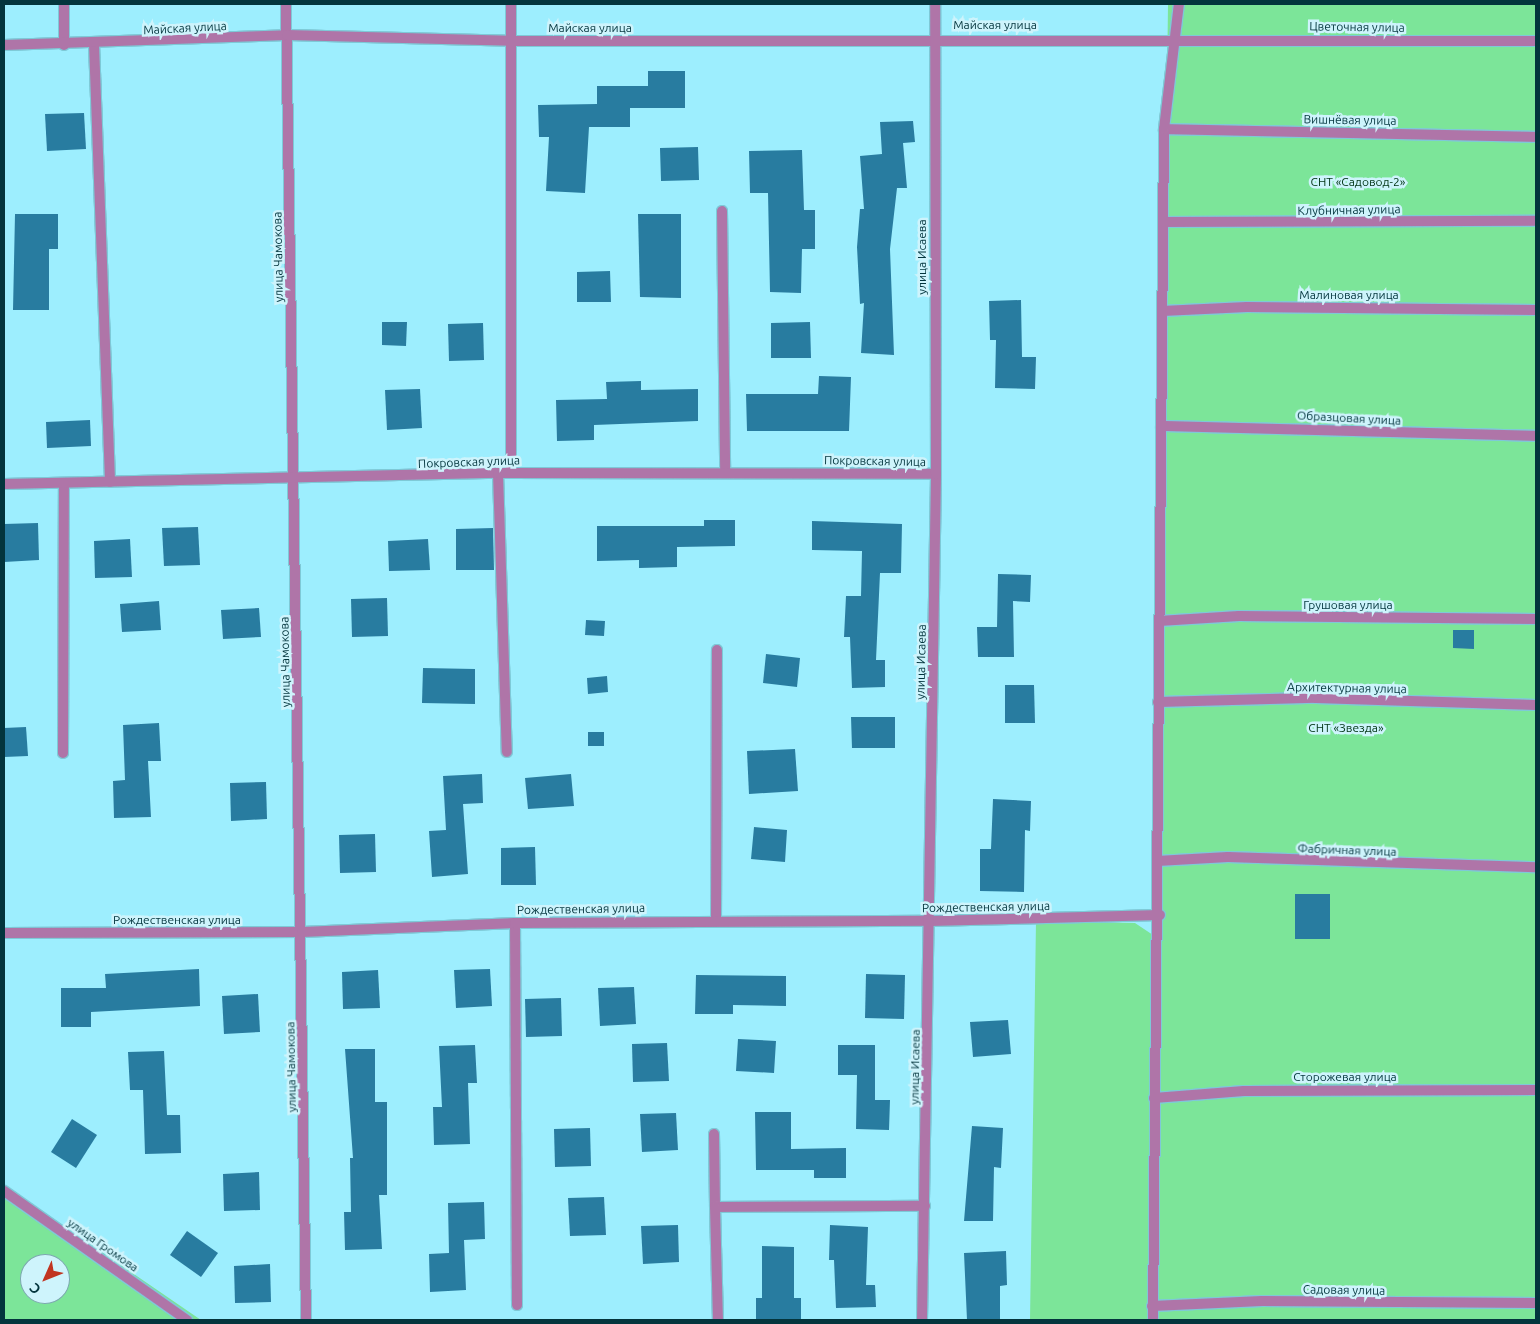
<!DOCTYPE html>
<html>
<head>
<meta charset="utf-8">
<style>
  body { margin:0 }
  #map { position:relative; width:1540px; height:1324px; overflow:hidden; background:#9deefe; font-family:Ubuntu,sans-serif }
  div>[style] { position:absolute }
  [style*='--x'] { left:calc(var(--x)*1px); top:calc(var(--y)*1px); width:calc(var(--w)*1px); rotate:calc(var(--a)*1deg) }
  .green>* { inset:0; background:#7ce599 }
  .building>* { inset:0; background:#287ca0 }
  .roads { filter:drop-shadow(1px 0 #7ec9d7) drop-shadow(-1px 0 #7ec9d7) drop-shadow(0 1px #7ec9d7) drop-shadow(0 -1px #7ec9d7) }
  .lane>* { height:10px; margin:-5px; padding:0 5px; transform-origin:5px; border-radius:5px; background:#af75a8 }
  .street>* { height:10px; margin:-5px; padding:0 5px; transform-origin:5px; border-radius:5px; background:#af75a8 }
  span { translate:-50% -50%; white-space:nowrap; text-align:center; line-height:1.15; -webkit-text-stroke:5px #cef4fc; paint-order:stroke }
  .street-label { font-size:12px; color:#03353d }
  .park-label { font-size:12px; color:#003314 }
  .frame { position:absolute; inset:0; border:5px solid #03353d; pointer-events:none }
  .north { position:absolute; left:20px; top:1254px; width:50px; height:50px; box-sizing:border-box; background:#cef4fc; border:1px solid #7da8b0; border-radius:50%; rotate:226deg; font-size:14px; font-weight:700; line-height:20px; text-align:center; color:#03353d }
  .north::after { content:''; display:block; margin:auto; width:18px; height:22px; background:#c13521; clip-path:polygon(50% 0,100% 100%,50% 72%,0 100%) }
</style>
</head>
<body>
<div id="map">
  <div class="green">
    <i style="clip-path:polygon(1168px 4px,1536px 4px,1536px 1320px,1030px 1320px,1036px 921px,1135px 923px,1156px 937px)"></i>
    <i style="clip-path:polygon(evenodd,4px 1185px,201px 1320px,4px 1320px,4px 1185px,30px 1264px,60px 1264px,60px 1294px,30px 1294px,30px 1264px)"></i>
  </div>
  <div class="building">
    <i style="clip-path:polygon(648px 71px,685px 71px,685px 108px,630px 108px,630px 127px,589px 127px,585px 193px,546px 191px,549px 137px,539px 137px,538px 105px,597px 104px,597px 86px,648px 86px)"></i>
    <i style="clip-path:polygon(84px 113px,86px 149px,47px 151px,45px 114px)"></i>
    <i style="clip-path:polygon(913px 121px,915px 142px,903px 143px,907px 188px,897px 188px,890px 249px,894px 355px,861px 353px,864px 303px,860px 304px,857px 247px,860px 209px,864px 209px,860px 156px,882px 154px,880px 122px)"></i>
    <i style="clip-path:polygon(698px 147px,699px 180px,661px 181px,660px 148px)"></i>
    <i style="clip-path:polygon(802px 150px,804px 210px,815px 210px,815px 249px,802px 249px,801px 293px,770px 292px,768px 193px,750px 193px,749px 151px)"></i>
    <i style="clip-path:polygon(15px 214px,58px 214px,58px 249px,49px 249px,49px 310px,13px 310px)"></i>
    <i style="clip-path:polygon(638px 214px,681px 214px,681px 298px,640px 297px)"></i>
    <i style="clip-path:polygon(610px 271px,611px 302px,577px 302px,577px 272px)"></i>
    <i style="clip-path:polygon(1021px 300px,1022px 357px,1036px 357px,1035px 389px,995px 388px,996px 340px,990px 340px,989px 301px)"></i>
    <i style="clip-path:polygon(382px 322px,407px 322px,406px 346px,382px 345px)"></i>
    <i style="clip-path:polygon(810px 322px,811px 358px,771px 358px,771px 323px)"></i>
    <i style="clip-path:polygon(483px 323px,484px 360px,449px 361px,448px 324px)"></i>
    <i style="clip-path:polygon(819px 376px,851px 377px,849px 431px,747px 431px,746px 394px,818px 394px)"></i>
    <i style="clip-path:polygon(641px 381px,641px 390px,698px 389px,698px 421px,594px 425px,594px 440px,557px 441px,556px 400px,607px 399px,606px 382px)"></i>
    <i style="clip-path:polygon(420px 389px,422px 428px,387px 430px,385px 390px)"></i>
    <i style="clip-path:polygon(90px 420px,91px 446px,47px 448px,46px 422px)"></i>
    <i style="clip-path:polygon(704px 520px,735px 520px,735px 546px,677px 547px,677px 567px,639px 568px,639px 560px,597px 561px,597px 526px,704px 526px)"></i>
    <i style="clip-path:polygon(812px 521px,902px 524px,901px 573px,880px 573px,876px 660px,885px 660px,885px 687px,852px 688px,850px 637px,844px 637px,846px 596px,861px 596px,862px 551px,812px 550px)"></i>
    <i style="clip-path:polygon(38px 523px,39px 560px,4px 562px,4px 524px)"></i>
    <i style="clip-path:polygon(198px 527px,200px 565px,164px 566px,162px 528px)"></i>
    <i style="clip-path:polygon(493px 528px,494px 570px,456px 570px,456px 529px)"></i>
    <i style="clip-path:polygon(130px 539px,132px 577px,95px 578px,94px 541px)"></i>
    <i style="clip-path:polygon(428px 539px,430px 570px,389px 571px,388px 541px)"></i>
    <i style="clip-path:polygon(998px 574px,1031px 575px,1030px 602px,1013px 601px,1014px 657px,978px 657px,977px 627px,997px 627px)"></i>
    <i style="clip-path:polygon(387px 598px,388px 636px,352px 637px,351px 599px)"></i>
    <i style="clip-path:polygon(159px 601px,161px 630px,122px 632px,120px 604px)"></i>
    <i style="clip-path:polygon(259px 608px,261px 637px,223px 639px,221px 610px)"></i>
    <i style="clip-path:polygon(586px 620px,605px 621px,604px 636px,585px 635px)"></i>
    <i style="clip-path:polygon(1453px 630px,1474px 630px,1474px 649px,1453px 648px)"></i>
    <i style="clip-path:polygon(766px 654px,800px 658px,797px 687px,763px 683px)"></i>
    <i style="clip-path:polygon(423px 668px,475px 669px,475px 704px,422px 703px)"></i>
    <i style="clip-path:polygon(607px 676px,608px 692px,588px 694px,587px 678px)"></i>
    <i style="clip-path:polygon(1005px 685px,1034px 685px,1035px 723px,1005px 723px)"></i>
    <i style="clip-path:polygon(851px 717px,895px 717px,895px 748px,852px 748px)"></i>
    <i style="clip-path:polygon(159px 723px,161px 761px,148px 761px,151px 817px,114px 818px,113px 781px,125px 780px,123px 725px)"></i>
    <i style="clip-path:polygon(26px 727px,28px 756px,4px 757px,4px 728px)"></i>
    <i style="clip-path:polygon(588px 732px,604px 732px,604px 746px,588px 746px)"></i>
    <i style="clip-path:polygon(795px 749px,798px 791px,749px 794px,747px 751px)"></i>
    <i style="clip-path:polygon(482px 774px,483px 803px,463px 804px,468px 874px,432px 877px,429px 831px,446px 830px,443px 776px)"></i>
    <i style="clip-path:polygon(571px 774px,574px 806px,528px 809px,525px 778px)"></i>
    <i style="clip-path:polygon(266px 782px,267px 819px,231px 821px,230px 783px)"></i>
    <i style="clip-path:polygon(993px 799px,1031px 801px,1030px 831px,1025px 830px,1024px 892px,980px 891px,980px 849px,991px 849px)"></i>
    <i style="clip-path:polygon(754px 827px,787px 830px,785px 862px,751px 859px)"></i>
    <i style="clip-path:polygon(375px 834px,376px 872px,340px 873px,339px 835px)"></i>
    <i style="clip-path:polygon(535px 847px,536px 885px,501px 885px,501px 848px)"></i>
    <i style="clip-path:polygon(1295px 894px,1330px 894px,1330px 939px,1295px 939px)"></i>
    <i style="clip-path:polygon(199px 969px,200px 1006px,91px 1012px,91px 1027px,61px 1027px,61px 988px,106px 988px,105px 974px)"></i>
    <i style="clip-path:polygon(490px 969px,492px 1006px,456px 1008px,454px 970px)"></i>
    <i style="clip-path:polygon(378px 970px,380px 1008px,343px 1009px,342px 972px)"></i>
    <i style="clip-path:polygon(866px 974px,905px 975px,904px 1019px,865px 1018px)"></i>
    <i style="clip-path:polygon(696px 975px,786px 976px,786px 1006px,733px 1005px,733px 1014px,695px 1014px)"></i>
    <i style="clip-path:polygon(634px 987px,636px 1024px,600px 1026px,598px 988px)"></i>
    <i style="clip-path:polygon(258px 994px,260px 1032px,224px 1034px,222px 996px)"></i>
    <i style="clip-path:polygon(561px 998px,562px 1036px,526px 1037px,525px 999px)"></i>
    <i style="clip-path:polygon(1008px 1020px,1011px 1054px,973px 1057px,970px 1022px)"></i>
    <i style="clip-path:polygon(738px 1039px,776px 1041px,774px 1073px,736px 1071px)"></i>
    <i style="clip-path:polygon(667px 1043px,669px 1081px,633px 1082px,632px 1044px)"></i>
    <i style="clip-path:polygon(475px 1045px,477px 1083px,468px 1083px,470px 1144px,434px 1145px,433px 1107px,442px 1107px,439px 1046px)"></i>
    <i style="clip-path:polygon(838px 1045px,875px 1045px,875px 1100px,890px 1100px,889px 1130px,856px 1129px,857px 1075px,838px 1075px)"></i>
    <i style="clip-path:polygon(345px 1049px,375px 1049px,375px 1102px,387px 1102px,387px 1195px,379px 1195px,382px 1249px,345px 1250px,344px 1212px,351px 1212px,350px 1158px,353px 1158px)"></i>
    <i style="clip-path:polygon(164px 1051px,167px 1115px,180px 1115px,181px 1153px,145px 1154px,143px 1090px,130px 1090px,128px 1052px)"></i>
    <i style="clip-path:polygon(755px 1112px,791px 1112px,791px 1149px,846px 1148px,846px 1178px,814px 1178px,814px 1170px,756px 1170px)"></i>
    <i style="clip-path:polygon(676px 1113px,678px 1150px,642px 1152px,640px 1114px)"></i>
    <i style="clip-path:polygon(72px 1119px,97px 1135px,76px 1168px,51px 1152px)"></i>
    <i style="clip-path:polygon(972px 1126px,1003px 1128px,1001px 1168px,994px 1167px,993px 1221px,964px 1221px)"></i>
    <i style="clip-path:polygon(590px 1128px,591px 1166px,555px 1167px,554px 1129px)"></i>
    <i style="clip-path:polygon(259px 1172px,260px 1210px,224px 1211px,223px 1174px)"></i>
    <i style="clip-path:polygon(604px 1197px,606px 1235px,570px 1236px,568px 1198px)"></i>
    <i style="clip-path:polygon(484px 1202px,485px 1239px,464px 1240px,466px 1290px,430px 1292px,429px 1254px,449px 1253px,448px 1203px)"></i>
    <i style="clip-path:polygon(678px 1225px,679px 1262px,643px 1264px,641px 1226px)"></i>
    <i style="clip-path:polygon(830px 1225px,868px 1227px,866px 1285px,875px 1285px,876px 1307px,836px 1308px,834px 1260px,829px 1260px)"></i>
    <i style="clip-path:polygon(187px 1231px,218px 1253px,201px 1277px,170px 1255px)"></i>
    <i style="clip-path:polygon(762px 1246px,794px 1247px,794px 1298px,801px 1298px,801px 1320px,756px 1320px,756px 1298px,762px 1298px)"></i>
    <i style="clip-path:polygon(1006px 1251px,1007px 1285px,1000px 1286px,1000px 1320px,967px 1320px,964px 1253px)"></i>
    <i style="clip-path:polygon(270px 1264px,271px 1302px,235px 1303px,234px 1266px)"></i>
  </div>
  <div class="roads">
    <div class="lane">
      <i style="--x:64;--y:4;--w:41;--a:90"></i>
      <i style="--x:94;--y:44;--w:438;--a:87.9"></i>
      <i style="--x:722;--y:211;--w:260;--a:89.3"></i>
      <i style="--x:498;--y:473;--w:279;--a:88.2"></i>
      <i style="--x:63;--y:753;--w:270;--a:-89.8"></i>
      <i style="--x:716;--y:920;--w:270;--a:-89.8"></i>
      <i style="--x:515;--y:923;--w:382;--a:89.7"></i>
      <i style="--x:714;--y:1134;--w:73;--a:89.2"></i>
      <i style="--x:715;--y:1207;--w:210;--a:-0.3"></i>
      <i style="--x:715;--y:1207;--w:113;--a:88.5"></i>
    </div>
    <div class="street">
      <i style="--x:286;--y:4;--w:1316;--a:89.13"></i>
      <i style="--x:4;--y:45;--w:283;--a:-2"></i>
      <i style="--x:287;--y:35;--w:224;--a:1.5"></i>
      <i style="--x:511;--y:41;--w:1025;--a:0"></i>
      <i style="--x:1164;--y:129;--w:372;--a:1.2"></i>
      <i style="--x:1163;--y:222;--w:373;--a:-0.2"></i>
      <i style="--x:1162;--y:311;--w:85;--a:-2.7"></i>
      <i style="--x:1247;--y:307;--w:289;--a:0.6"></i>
      <i style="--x:1161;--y:426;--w:375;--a:1.5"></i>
      <i style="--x:511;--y:473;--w:469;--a:-90"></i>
      <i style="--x:4;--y:484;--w:494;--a:-1.3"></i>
      <i style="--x:498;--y:473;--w:438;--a:0.1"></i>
      <i style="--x:1159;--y:621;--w:80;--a:-3.6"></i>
      <i style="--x:1239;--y:616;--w:297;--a:0.6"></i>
      <i style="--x:1158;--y:702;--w:158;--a:-1.5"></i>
      <i style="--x:1316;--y:698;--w:220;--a:1.8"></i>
      <i style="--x:1157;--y:861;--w:71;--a:-3.2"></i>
      <i style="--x:1228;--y:857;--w:308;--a:1.9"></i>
      <i style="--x:4;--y:933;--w:298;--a:-0.2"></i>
      <i style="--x:302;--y:932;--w:213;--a:-2.4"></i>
      <i style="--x:515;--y:923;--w:415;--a:-0.3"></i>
      <i style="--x:930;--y:921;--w:230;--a:-1.5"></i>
      <i style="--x:1154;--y:1098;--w:90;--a:-4.4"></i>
      <i style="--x:1244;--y:1091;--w:292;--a:-0.2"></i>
      <i style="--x:4;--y:1191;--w:224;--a:35.2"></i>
      <i style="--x:1152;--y:1306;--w:110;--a:-2.6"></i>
      <i style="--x:1262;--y:1301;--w:274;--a:0.4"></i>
      <i style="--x:922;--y:1320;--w:846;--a:-89.05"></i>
      <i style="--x:936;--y:474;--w:470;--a:-90.1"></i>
      <i style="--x:1153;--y:1320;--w:1191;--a:-89.47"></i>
      <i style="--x:1164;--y:129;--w:126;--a:-83.2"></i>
    </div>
  </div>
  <div class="street-label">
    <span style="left:995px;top:25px">Майская улица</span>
    <span style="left:1357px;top:27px;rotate:1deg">Цветочная улица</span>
    <span style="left:185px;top:28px;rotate:-3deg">Майская улица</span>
    <span style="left:590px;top:28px">Майская улица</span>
    <span style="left:1350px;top:120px;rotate:1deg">Вишнёвая улица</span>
    <span style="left:1349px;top:210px;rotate:-1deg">Клубничная улица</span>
    <span style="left:278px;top:257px;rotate:-91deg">улица Чамокова</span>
    <span style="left:922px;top:257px;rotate:-90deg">улица Исаева</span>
    <span style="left:1349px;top:295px">Малиновая улица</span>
    <span style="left:1349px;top:418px;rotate:3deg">Образцовая улица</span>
    <span style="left:875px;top:461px;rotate:1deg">Покровская улица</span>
    <span style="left:469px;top:462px;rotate:-2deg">Покровская улица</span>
    <span style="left:1348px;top:605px">Грушовая улица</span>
    <span style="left:285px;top:662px;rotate:-91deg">улица Чамокова</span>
    <span style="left:921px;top:662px;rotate:-89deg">улица Исаева</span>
    <span style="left:1347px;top:688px;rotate:1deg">Архитектурная улица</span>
    <span style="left:1347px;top:850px;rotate:2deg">Фабричная улица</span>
    <span style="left:986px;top:907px;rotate:-1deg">Рождественская улица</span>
    <span style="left:581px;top:909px;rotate:-1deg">Рождественская улица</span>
    <span style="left:177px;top:920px">Рождественская улица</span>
    <span style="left:291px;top:1067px;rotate:-91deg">улица Чамокова</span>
    <span style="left:915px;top:1067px;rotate:-89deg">улица Исаева</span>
    <span style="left:1345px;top:1077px">Сторожевая улица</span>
    <span style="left:103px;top:1245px;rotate:35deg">улица Громова</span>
    <span style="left:1344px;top:1290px;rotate:1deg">Садовая улица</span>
  </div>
  <div class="park-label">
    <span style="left:1358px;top:182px">СНТ «Садовод-2»</span>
    <span style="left:1346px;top:728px">СНТ «Звезда»</span>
  </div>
  <div class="frame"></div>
  <div class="north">С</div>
</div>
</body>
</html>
